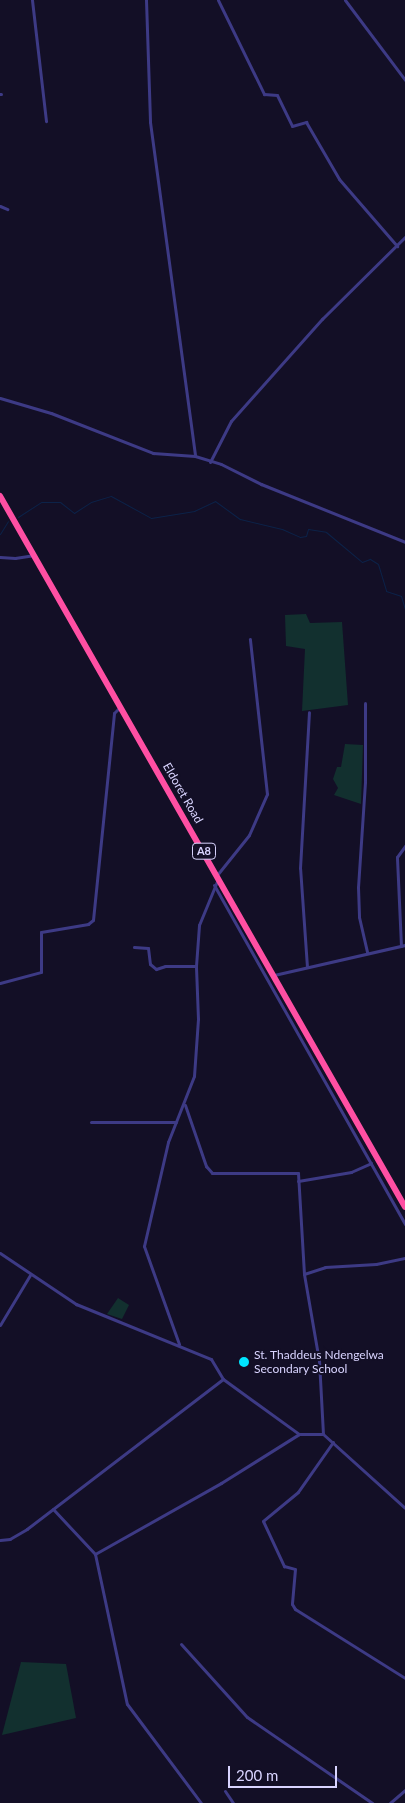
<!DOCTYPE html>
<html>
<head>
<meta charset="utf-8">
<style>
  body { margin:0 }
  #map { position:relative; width:405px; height:1803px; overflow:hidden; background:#130f26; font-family:Lato,sans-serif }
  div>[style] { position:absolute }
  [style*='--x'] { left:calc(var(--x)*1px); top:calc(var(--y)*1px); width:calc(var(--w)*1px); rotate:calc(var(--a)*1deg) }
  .green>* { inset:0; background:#12302f }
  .stream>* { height:1px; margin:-0.5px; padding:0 0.5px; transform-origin:0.5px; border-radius:0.5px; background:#0c2248 }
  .street>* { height:3px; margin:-1.5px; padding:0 1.5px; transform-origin:1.5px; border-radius:1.5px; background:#3d3a85 }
  .highway>* { height:6px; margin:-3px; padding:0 3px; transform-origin:3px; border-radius:3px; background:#ff4fa3 }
  .dots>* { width:14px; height:14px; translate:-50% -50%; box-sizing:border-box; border:2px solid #130f26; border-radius:50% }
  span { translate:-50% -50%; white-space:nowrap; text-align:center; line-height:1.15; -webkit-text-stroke:4px #130f26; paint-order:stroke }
  .shield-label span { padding:1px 4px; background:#130f26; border:1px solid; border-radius:4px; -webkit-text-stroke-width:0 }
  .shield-label { font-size:11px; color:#d9d4ff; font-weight:700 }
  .street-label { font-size:12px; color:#d9d4ff }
  .poi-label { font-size:12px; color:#d9d4ff }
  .left { translate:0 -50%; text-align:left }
  .scale { position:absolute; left:228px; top:1766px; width:109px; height:22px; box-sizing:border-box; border:2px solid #d9d4ff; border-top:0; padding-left:6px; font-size:15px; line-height:18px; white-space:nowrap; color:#d9d4ff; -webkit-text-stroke:4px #130f26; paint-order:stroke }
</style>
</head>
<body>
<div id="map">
  <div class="green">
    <i style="clip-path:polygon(306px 614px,310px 623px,342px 622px,348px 705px,302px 711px,305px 649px,286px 646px,285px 615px)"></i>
    <i style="clip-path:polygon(345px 744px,363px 745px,361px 804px,334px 795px,338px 788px,333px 779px,337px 767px,341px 767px)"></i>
    <i style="clip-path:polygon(118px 1298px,129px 1305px,122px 1319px,107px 1314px)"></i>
    <i style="clip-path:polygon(21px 1662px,66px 1664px,76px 1718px,2px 1735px)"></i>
  </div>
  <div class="stream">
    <i style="--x:18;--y:517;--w:27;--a:-33"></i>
    <i style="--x:41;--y:502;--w:19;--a:0"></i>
    <i style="--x:60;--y:502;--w:18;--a:38"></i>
    <i style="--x:74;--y:513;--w:20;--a:-33"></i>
    <i style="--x:91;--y:502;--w:21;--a:-17"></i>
    <i style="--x:111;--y:496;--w:46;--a:28.8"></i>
    <i style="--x:151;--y:518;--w:44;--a:-9.2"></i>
    <i style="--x:194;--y:511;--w:23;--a:-25"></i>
    <i style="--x:215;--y:501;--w:31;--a:36"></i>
    <i style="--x:240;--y:519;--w:43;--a:13.4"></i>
    <i style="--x:282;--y:529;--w:20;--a:24"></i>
    <i style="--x:300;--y:537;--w:6;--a:-9"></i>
    <i style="--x:306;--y:536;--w:7;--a:-74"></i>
    <i style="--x:308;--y:529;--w:18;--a:9"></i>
    <i style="--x:326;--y:532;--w:47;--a:39.8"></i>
    <i style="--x:362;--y:562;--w:9;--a:-21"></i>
    <i style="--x:370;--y:559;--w:9;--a:32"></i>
    <i style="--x:378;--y:564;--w:28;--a:73"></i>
    <i style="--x:386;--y:591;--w:16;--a:18"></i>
    <i style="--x:401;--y:596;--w:14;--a:73"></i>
    <i style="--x:0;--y:534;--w:15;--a:-58"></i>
  </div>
  <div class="street">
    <i style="--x:32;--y:0;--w:122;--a:83.4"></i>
    <i style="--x:146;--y:0;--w:122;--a:88.1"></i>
    <i style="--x:150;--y:122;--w:337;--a:82.3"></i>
    <i style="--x:218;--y:0;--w:105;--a:63.9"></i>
    <i style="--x:264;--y:94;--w:13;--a:4"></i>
    <i style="--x:277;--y:95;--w:34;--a:64"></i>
    <i style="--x:292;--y:126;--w:15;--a:-16"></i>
    <i style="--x:306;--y:122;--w:66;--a:59.9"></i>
    <i style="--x:339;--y:179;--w:89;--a:49.1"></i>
    <i style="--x:345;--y:0;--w:100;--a:53.1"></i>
    <i style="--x:0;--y:94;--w:1;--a:0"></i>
    <i style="--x:0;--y:206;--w:8;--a:23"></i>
    <i style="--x:0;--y:398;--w:53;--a:16.4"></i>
    <i style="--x:51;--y:413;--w:110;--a:21.4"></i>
    <i style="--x:153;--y:453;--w:42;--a:4.1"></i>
    <i style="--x:195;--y:456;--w:27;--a:17"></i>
    <i style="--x:221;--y:464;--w:45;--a:26.6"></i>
    <i style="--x:261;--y:484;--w:155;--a:21.9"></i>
    <i style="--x:210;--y:462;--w:46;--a:-62.9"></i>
    <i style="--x:231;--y:421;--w:137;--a:-48.3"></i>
    <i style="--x:322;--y:319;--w:117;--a:-44.7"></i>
    <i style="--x:0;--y:557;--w:15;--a:4"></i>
    <i style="--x:15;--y:558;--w:18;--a:-9"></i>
    <i style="--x:365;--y:703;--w:79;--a:90"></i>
    <i style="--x:365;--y:782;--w:105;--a:93.8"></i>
    <i style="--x:358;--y:887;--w:30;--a:88"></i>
    <i style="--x:359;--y:917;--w:37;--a:77"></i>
    <i style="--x:217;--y:875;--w:51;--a:-51.3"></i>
    <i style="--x:249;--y:835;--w:45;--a:-66.3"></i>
    <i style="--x:267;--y:794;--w:156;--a:-96.3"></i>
    <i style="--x:214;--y:885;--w:389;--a:60.6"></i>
    <i style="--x:401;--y:946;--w:89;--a:-92.6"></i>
    <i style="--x:397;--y:857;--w:14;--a:-54"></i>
    <i style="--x:134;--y:947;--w:14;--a:4"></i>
    <i style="--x:148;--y:948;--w:16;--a:83"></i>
    <i style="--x:150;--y:964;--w:8;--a:40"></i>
    <i style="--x:156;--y:969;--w:9;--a:-18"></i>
    <i style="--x:165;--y:966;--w:31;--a:0"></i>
    <i style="--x:307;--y:967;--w:99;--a:-94"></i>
    <i style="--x:300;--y:868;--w:156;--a:-86.7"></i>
    <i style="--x:274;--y:975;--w:134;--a:-12.9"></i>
    <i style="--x:0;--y:983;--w:42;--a:-15"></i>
    <i style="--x:41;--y:972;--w:40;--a:-90"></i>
    <i style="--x:41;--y:932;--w:48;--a:-9.7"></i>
    <i style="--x:88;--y:924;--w:6;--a:-39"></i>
    <i style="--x:93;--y:920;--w:208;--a:-84.2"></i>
    <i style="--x:114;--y:713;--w:7;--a:-45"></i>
    <i style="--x:185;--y:1105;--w:65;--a:71"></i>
    <i style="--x:206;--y:1166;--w:9;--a:49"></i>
    <i style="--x:212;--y:1173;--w:86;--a:0"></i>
    <i style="--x:298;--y:1173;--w:101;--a:86.6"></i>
    <i style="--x:91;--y:1122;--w:85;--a:0"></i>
    <i style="--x:298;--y:1181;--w:54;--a:-9.6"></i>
    <i style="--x:351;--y:1172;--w:22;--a:-24"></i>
    <i style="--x:0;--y:1253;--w:92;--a:33.9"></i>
    <i style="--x:76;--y:1304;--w:146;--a:22.2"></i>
    <i style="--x:211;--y:1359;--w:23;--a:59"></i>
    <i style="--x:223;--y:1379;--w:247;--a:142.6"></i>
    <i style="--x:27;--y:1529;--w:20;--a:150"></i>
    <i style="--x:10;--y:1539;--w:10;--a:174"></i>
    <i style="--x:0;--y:1325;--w:58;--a:-59"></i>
    <i style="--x:179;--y:1344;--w:104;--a:-109.7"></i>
    <i style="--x:144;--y:1246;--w:107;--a:-77"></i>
    <i style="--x:168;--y:1142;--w:71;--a:-68.5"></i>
    <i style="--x:194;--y:1076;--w:57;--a:-86"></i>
    <i style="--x:198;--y:1019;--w:53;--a:-92.2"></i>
    <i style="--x:196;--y:966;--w:41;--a:-85.8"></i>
    <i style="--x:199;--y:925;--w:50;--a:-67.6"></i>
    <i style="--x:223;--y:1379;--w:94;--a:35.9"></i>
    <i style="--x:299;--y:1434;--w:24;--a:0"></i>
    <i style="--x:323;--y:1434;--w:110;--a:42.1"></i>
    <i style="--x:323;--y:1434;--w:73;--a:-93.1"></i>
    <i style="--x:319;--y:1361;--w:88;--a:-99.8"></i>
    <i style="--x:304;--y:1274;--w:22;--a:-18"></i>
    <i style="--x:325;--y:1267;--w:51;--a:-3.4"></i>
    <i style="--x:376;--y:1264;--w:30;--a:-12"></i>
    <i style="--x:333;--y:1442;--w:61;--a:125"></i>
    <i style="--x:298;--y:1492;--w:45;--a:140.4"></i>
    <i style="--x:263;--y:1521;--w:50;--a:65"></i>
    <i style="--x:284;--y:1566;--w:11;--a:15"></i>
    <i style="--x:295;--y:1569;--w:35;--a:95"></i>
    <i style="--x:292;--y:1604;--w:6;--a:59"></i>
    <i style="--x:295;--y:1609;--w:130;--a:32.1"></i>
    <i style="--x:53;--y:1509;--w:62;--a:47"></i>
    <i style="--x:95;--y:1554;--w:153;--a:78"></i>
    <i style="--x:127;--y:1704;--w:124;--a:53.2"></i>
    <i style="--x:95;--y:1554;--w:145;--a:-29.4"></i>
    <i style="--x:221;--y:1483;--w:92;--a:-32.1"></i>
    <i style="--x:181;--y:1644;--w:98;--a:47.9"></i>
    <i style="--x:247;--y:1717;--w:152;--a:34.5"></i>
    <i style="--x:225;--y:1791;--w:14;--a:56"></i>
    <i style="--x:390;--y:1803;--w:20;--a:-41"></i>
  </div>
  <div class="highway">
    <i style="--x:0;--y:496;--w:818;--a:60.33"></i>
  </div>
  <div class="dots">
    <i style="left:244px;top:1362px;background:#00e5ff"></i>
  </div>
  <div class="shield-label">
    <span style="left:204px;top:851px">A8</span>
  </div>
  <div class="street-label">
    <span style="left:183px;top:793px;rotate:60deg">Eldoret Road</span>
  </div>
  <div class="poi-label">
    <span class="left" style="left:254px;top:1362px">St. Thaddeus Ndengelwa<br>Secondary School</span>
  </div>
  <div class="scale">200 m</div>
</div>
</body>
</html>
